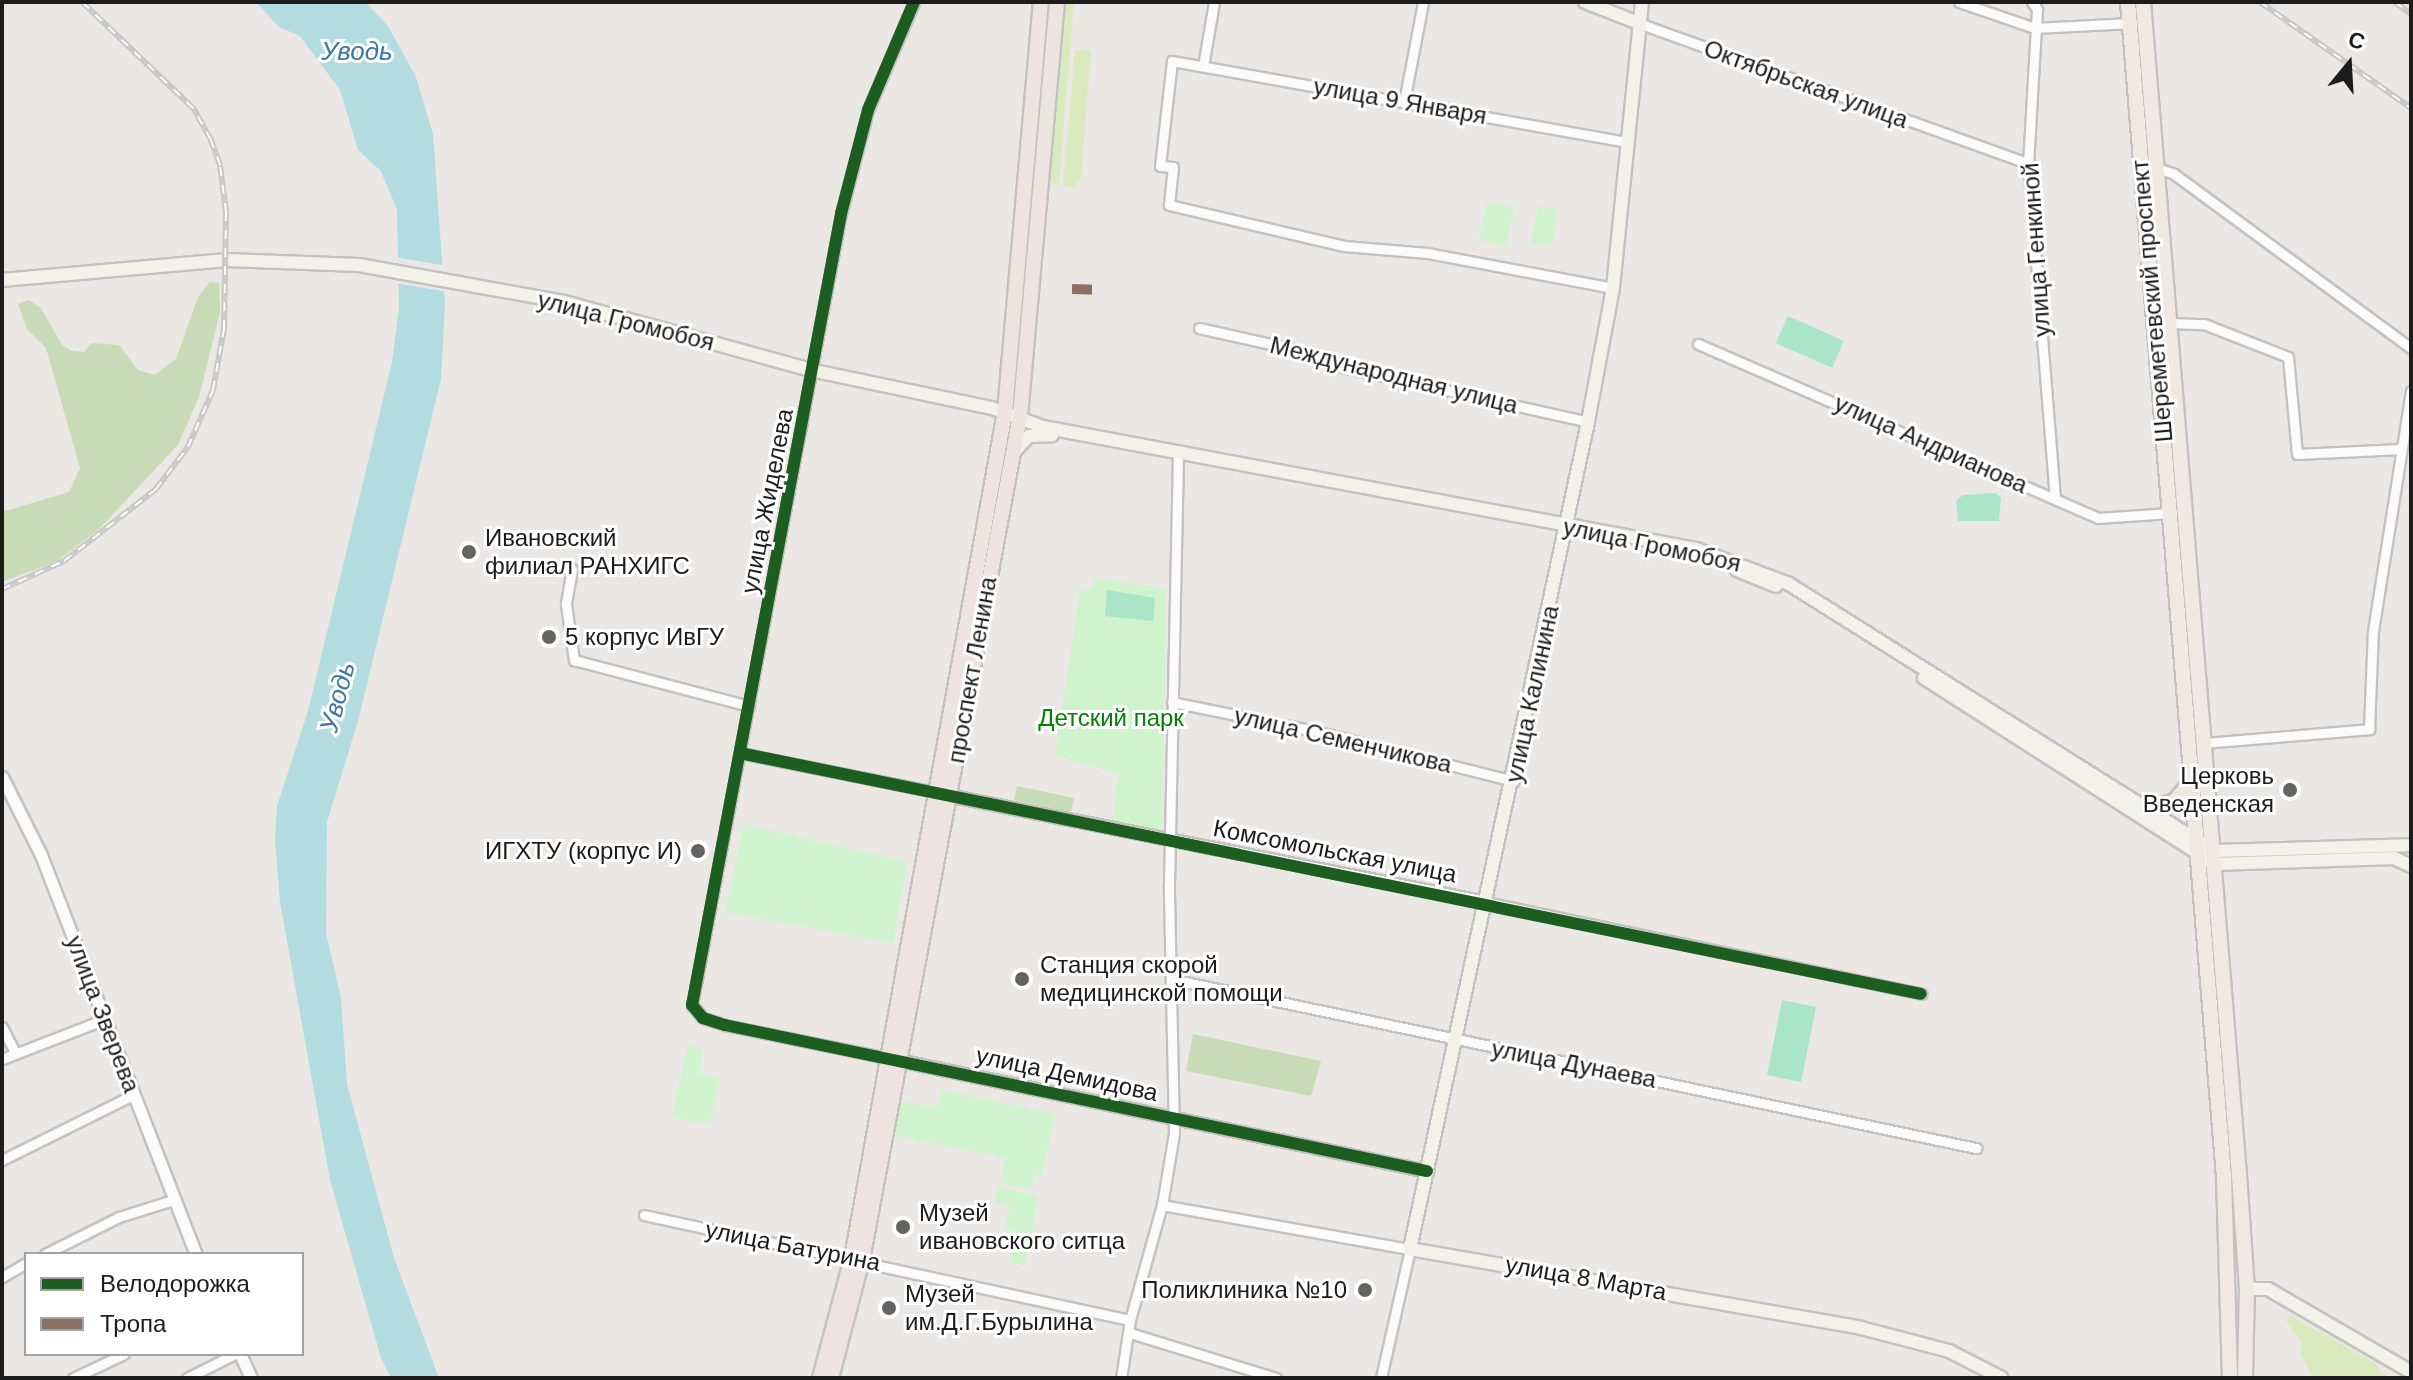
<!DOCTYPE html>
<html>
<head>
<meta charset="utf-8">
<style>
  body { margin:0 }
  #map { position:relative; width:2413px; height:1380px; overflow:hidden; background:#eae7e4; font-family:Helvetica,sans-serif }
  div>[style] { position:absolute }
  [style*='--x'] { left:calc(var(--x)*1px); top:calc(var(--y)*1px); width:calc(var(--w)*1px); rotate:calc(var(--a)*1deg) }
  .grass>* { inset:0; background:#daeabf }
  .forest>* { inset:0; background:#c7dbb6 }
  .park>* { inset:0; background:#cff3cc }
  .pitch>* { inset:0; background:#abe5c7 }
  .water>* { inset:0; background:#b3dce1 }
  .pier>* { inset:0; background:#eae7e4 }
  .roads { filter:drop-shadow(2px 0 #c3c2c0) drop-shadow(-2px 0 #c3c2c0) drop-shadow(0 2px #c3c2c0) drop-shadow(0 -2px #c3c2c0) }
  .minor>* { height:9px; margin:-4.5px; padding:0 4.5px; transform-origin:4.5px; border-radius:4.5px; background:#fcfbfb }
  .tertiary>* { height:11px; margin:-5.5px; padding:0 5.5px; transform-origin:5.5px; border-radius:5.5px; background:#fcfbfb }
  .secondary>* { height:12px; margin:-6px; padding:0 6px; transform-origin:6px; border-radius:6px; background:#f3f2e8 }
  .primary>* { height:14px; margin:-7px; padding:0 7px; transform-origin:7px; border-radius:7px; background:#f0e9e2 }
  .trunk>* { height:14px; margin:-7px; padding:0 7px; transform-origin:7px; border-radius:7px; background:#ede3e1 }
  .rail>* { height:6px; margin-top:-3px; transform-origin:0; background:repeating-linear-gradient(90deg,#fff 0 9px,#c9c8c8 0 18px); box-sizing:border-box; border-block:2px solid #c9c8c8 }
  .quiet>* { height:10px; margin-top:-5px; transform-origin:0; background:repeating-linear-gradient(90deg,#8d6e63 0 20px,transparent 0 30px) }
  .cycleway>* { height:12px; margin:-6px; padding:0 6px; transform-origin:6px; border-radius:6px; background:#1b5e20 }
  .dots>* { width:22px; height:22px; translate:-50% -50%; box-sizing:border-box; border:4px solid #fff; border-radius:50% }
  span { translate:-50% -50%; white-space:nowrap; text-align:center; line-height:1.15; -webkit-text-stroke:6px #fff; paint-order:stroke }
  .street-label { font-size:24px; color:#1c1c1c }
  .poi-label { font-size:24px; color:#1c1c1c }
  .left { translate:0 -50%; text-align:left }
  .right { translate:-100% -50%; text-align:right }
  .park-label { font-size:24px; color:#048103 }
  .water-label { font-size:26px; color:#3d78a2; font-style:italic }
  .frame { position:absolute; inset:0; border:4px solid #1c1c1c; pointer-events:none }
  .legend { position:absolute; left:24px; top:1252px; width:280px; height:104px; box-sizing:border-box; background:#fff; border:2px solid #a4a4a4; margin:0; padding:10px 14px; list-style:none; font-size:24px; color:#1c1c1c }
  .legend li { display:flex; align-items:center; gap:16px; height:40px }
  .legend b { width:40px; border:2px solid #a4a4a4 }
  .north { position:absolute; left:2309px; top:24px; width:80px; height:80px; -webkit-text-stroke:6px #fff; paint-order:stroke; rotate:18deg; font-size:22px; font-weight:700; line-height:32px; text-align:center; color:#1c1c1c }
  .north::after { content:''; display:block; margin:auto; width:28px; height:36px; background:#1c1c1c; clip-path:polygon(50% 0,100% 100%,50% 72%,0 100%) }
</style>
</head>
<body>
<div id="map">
  <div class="grass">
    <i style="clip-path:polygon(1065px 2px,1074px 2px,1059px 185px,1049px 182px)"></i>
    <i style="clip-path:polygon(1075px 50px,1091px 51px,1081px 178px,1075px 187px,1063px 186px)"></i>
    <i style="clip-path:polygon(2291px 1316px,2377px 1364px,2380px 1372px,2392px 1378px,2313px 1378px,2300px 1353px,2302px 1343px,2286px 1321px)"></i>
  </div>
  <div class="forest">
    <i style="clip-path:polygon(210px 282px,219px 283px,220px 312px,199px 397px,178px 445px,99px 529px,57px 561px,2px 582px,2px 512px,69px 492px,80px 468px,46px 348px,27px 329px,18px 304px,29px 300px,41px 308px,62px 345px,72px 351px,84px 352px,91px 343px,119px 345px,138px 370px,155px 375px,176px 359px,198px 297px)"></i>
    <i style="clip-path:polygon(1017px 786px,1074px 798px,1071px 812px,1014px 800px)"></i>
    <i style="clip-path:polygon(1193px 1034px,1321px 1061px,1311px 1096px,1186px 1071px)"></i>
  </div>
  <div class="park">
    <i style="clip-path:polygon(1487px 202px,1514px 207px,1506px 246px,1479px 240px)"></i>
    <i style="clip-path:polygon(1538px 206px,1559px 210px,1551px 247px,1531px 243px)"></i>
    <i style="clip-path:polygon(1095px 578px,1166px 589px,1161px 835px,1112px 825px,1118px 774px,1055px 755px,1080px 590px,1093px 588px)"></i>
    <i style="clip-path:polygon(744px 824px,907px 862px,893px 943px,725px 912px)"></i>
    <i style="clip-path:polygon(688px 1045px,703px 1049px,698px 1073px,720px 1078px,709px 1125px,672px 1117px)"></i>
    <i style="clip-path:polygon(941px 1090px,1055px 1114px,1042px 1176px,1034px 1175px,1031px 1189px,1000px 1183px,1005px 1158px,892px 1135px,899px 1100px,937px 1108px)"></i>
    <i style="clip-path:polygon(998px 1187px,1038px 1196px,1025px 1266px,1010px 1262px,1015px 1231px,1005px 1228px,1009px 1207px,995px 1203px)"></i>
  </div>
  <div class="pitch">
    <i style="clip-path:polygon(1788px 316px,1844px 341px,1832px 368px,1776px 343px)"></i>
    <i style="clip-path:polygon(1995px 493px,2001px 498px,1999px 521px,1958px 521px,1956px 501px,1963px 495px)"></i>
    <i style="clip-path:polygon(1107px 590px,1155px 598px,1153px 621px,1105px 616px)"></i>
    <i style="clip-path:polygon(1782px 1000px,1816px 1007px,1801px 1082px,1767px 1075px)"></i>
  </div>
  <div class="water">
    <i style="clip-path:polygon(256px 2px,365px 2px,388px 26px,416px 77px,433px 134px,445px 303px,441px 379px,358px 721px,327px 822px,326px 933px,341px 998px,347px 1084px,394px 1258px,439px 1378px,391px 1378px,381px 1358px,330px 1180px,280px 902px,275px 839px,277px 806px,308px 711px,392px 362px,399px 308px,397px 209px,380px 170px,358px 150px,340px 90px,300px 36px,279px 27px)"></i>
  </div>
  <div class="pier">
    <i style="clip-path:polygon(395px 257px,447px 266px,448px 292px,395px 283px)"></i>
  </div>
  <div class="roads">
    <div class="minor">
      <i style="--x:1959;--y:2;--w:80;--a:18.9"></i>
      <i style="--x:2035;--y:28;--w:96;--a:-3"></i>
      <i style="--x:2032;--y:2;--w:9;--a:54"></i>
      <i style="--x:2037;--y:9;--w:154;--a:93.3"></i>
      <i style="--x:2028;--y:163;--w:336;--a:85.4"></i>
      <i style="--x:1641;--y:24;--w:411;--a:19.8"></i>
      <i style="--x:1203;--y:66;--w:65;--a:-80.2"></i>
      <i style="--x:1404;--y:102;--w:102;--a:-79.2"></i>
      <i style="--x:2157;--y:168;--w:18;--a:19"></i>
      <i style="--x:2174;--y:174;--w:294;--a:36.3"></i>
      <i style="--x:1613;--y:288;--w:188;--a:-169.3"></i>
      <i style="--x:1428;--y:253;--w:84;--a:-175.2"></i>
      <i style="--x:1344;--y:246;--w:180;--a:-166.8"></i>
      <i style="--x:1169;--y:205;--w:38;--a:-84"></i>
      <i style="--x:1173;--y:167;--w:13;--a:-176"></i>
      <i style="--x:1160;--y:166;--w:106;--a:-83.5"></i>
      <i style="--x:1172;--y:61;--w:464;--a:10.1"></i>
      <i style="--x:2170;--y:323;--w:34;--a:2"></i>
      <i style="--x:2204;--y:324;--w:90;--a:21.4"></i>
      <i style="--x:2288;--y:357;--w:97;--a:84.7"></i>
      <i style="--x:2297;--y:454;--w:104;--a:-2.8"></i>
      <i style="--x:1199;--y:328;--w:128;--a:12.6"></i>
      <i style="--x:1324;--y:356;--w:13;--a:42"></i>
      <i style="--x:1334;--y:365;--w:260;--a:12.6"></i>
      <i style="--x:1698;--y:344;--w:436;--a:23.5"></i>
      <i style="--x:2098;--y:518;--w:71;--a:-4"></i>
      <i style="--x:572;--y:569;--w:36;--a:100"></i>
      <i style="--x:566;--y:604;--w:57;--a:81.9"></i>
      <i style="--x:574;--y:660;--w:181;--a:14.7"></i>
      <i style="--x:1172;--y:702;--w:146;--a:11.5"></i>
      <i style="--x:1315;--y:731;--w:205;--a:14.1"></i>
      <i style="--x:2204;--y:743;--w:166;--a:-4.8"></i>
      <i style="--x:2369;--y:729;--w:98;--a:-87.7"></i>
      <i style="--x:2373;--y:631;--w:243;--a:-81"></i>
      <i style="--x:740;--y:753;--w:199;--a:11.3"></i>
      <i style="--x:1486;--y:902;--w:445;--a:11.9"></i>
      <i style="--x:1171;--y:979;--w:823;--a:11.86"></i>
      <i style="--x:2;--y:1027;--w:29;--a:63"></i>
      <i style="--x:2;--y:1059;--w:110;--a:-21.2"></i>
      <i style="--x:892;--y:1059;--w:170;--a:-168.5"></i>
      <i style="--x:725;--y:1025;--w:23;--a:-162"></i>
      <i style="--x:703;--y:1018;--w:17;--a:-130"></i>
      <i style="--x:692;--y:1005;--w:805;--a:-79.33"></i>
      <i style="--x:841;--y:214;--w:107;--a:-75.4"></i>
      <i style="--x:868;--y:110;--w:117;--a:-66.9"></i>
      <i style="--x:2;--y:1160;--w:146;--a:-26.4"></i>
      <i style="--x:1162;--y:1205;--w:252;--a:10.1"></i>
      <i style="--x:1410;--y:1249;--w:132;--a:102.7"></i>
      <i style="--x:644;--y:1215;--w:497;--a:12.2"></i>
      <i style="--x:45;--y:1254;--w:83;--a:-26.6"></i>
      <i style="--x:119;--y:1217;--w:57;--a:-17.5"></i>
      <i style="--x:2;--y:1277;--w:28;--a:-30"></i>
      <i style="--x:1130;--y:1333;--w:153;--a:17.1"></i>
      <i style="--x:73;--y:1378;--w:56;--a:-25.2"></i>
      <i style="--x:187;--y:1378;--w:54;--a:-26.6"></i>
      <i style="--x:1121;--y:1378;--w:59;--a:-81.2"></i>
      <i style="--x:1130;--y:1320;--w:119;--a:-74.5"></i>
      <i style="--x:1162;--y:1205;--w:73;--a:-80.5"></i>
      <i style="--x:1174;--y:1133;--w:249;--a:-91.2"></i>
      <i style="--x:1169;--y:884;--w:431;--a:-88.8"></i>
    </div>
    <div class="tertiary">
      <i style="--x:2;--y:777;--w:87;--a:63.4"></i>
      <i style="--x:41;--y:855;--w:428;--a:68.8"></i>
      <i style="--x:942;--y:794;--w:555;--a:11.23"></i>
      <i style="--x:898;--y:1060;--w:541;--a:11.85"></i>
      <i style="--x:240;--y:1354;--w:26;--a:65"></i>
    </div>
    <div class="secondary">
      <i style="--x:1585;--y:2;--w:60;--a:21.4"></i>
      <i style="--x:1642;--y:2;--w:287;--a:95.8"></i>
      <i style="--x:1613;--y:288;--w:136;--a:100.6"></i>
      <i style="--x:1588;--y:422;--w:846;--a:102.15"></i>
      <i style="--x:1410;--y:1249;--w:458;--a:9.9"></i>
      <i style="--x:1861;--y:1328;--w:91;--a:14.6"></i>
      <i style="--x:1949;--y:1351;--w:59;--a:27"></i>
      <i style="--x:2;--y:280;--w:226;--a:-5.1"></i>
      <i style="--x:227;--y:260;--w:132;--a:2.2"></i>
      <i style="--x:359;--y:265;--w:208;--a:10.2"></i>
      <i style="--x:564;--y:302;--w:260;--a:15.4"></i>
      <i style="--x:815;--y:371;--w:181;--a:11.8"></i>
      <i style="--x:992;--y:408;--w:54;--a:20.4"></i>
      <i style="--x:1043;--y:427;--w:664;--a:10.58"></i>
      <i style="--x:1696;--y:549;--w:99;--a:20.6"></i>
      <i style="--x:1789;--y:584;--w:502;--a:32.14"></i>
      <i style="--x:2214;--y:851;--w:197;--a:-1.7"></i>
      <i style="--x:1014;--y:452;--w:22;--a:-47"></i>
      <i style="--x:1029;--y:436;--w:23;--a:-2"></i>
      <i style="--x:1737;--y:570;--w:42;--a:22.3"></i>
      <i style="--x:1924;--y:678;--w:345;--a:32.6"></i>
      <i style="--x:2215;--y:864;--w:179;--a:-1.9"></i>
      <i style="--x:2394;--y:858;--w:19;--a:25"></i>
      <i style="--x:2247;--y:1289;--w:21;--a:0"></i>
      <i style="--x:2268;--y:1289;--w:165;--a:30.1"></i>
    </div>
    <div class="primary">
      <i style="--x:2128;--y:2;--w:1179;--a:85.33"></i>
      <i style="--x:2224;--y:1177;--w:201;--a:88.3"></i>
      <i style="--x:2143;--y:2;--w:1177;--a:85.32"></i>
      <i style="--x:2239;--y:1175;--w:114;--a:86"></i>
      <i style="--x:2247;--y:1289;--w:89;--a:91.3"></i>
      <i style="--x:2147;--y:809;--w:28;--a:-15"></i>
      <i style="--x:2174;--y:802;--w:26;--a:-50"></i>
    </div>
    <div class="trunk">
      <i style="--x:820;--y:1378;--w:124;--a:-75.1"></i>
      <i style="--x:852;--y:1258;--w:860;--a:-79.75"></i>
      <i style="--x:1005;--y:412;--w:412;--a:-85"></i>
      <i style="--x:831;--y:1378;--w:122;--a:-75.3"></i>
      <i style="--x:862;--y:1260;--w:859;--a:-79.4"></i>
      <i style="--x:1020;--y:416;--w:416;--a:-84.9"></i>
    </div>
  </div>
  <div class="rail">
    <i style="--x:2260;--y:2;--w:184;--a:35.1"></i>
    <i style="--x:2395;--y:2;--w:20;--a:37"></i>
    <i style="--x:2;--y:589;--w:68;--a:-24.3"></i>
    <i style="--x:64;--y:561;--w:117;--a:-38"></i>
    <i style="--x:156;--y:489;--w:53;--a:-52.7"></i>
    <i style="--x:188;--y:447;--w:62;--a:-66.3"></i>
    <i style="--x:213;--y:390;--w:62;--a:-79.8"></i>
    <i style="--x:224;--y:329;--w:117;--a:-89"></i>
    <i style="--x:226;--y:212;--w:47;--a:-97.3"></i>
    <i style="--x:220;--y:165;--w:27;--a:-110"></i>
    <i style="--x:211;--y:140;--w:37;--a:-119"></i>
    <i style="--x:193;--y:108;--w:153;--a:-136.3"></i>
  </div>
  <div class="quiet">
    <i style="--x:1072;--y:289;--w:23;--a:2"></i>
  </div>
  <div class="cycleway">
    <i style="--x:914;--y:2;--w:117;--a:113.1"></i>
    <i style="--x:868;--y:110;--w:107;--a:104.6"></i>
    <i style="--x:841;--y:214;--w:805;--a:100.67"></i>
    <i style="--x:692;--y:1005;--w:17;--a:50"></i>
    <i style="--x:703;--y:1018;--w:23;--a:18"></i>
    <i style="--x:725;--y:1025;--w:717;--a:11.75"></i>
    <i style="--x:740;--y:753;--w:1205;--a:11.53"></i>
  </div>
  <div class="dots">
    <i style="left:469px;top:552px;background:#646362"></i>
    <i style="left:549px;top:637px;background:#646362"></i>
    <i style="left:2290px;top:790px;background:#646362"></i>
    <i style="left:698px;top:851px;background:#646362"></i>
    <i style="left:1022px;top:979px;background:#646362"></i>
    <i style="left:903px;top:1227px;background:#646362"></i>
    <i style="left:1365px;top:1290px;background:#646362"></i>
    <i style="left:889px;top:1308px;background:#646362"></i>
  </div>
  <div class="street-label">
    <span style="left:1806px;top:84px;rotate:20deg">Октябрьская улица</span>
    <span style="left:1400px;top:101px;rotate:10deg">улица 9 Января</span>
    <span style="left:2036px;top:250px;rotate:-94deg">улица Генкиной</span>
    <span style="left:2152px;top:301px;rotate:-95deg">Шереметевский проспект</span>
    <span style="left:626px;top:321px;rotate:14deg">улица Громобоя</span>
    <span style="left:1394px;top:375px;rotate:14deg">Международная улица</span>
    <span style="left:1931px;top:444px;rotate:24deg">улица Андрианова</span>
    <span style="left:767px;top:501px;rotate:-79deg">улица Жиделева</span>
    <span style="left:1652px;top:545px;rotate:12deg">улица Громобоя</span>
    <span style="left:972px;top:670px;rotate:-80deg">проспект Ленина</span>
    <span style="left:1532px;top:694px;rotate:-78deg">улица Калинина</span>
    <span style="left:1343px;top:740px;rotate:13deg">улица Семенчикова</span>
    <span style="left:1335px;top:851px;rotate:11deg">Комсомольская улица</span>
    <span style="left:103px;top:1014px;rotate:69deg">улица Зверева</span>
    <span style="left:1574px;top:1064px;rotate:11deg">улица Дунаева</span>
    <span style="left:1067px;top:1074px;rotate:12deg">улица Демидова</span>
    <span style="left:793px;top:1246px;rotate:11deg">улица Батурина</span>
    <span style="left:1586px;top:1278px;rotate:10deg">улица 8 Марта</span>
  </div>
  <div class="poi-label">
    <span class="left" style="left:485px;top:552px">Ивановский<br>филиал РАНХИГС</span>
    <span class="left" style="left:565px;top:637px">5 корпус ИвГУ</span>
    <span class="right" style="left:2274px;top:790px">Церковь<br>Введенская</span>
    <span class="right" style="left:682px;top:851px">ИГХТУ (корпус И)</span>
    <span class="left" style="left:1040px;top:979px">Станция скорой<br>медицинской помощи</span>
    <span class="left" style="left:919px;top:1227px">Музей<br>ивановского ситца</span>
    <span class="right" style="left:1347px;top:1290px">Поликлиника №10</span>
    <span class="left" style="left:905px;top:1308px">Музей<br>им.Д.Г.Бурылина</span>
  </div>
  <div class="park-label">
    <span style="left:1111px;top:718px">Детский парк</span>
  </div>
  <div class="water-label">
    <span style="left:357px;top:52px">Уводь</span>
    <span style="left:338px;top:697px;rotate:-75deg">Уводь</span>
  </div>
  <div class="frame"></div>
  <ul class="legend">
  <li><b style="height:10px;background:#1b5e20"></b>Велодорожка</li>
  <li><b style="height:10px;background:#8d6e63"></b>Тропа</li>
  </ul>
  <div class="north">С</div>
</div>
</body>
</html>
